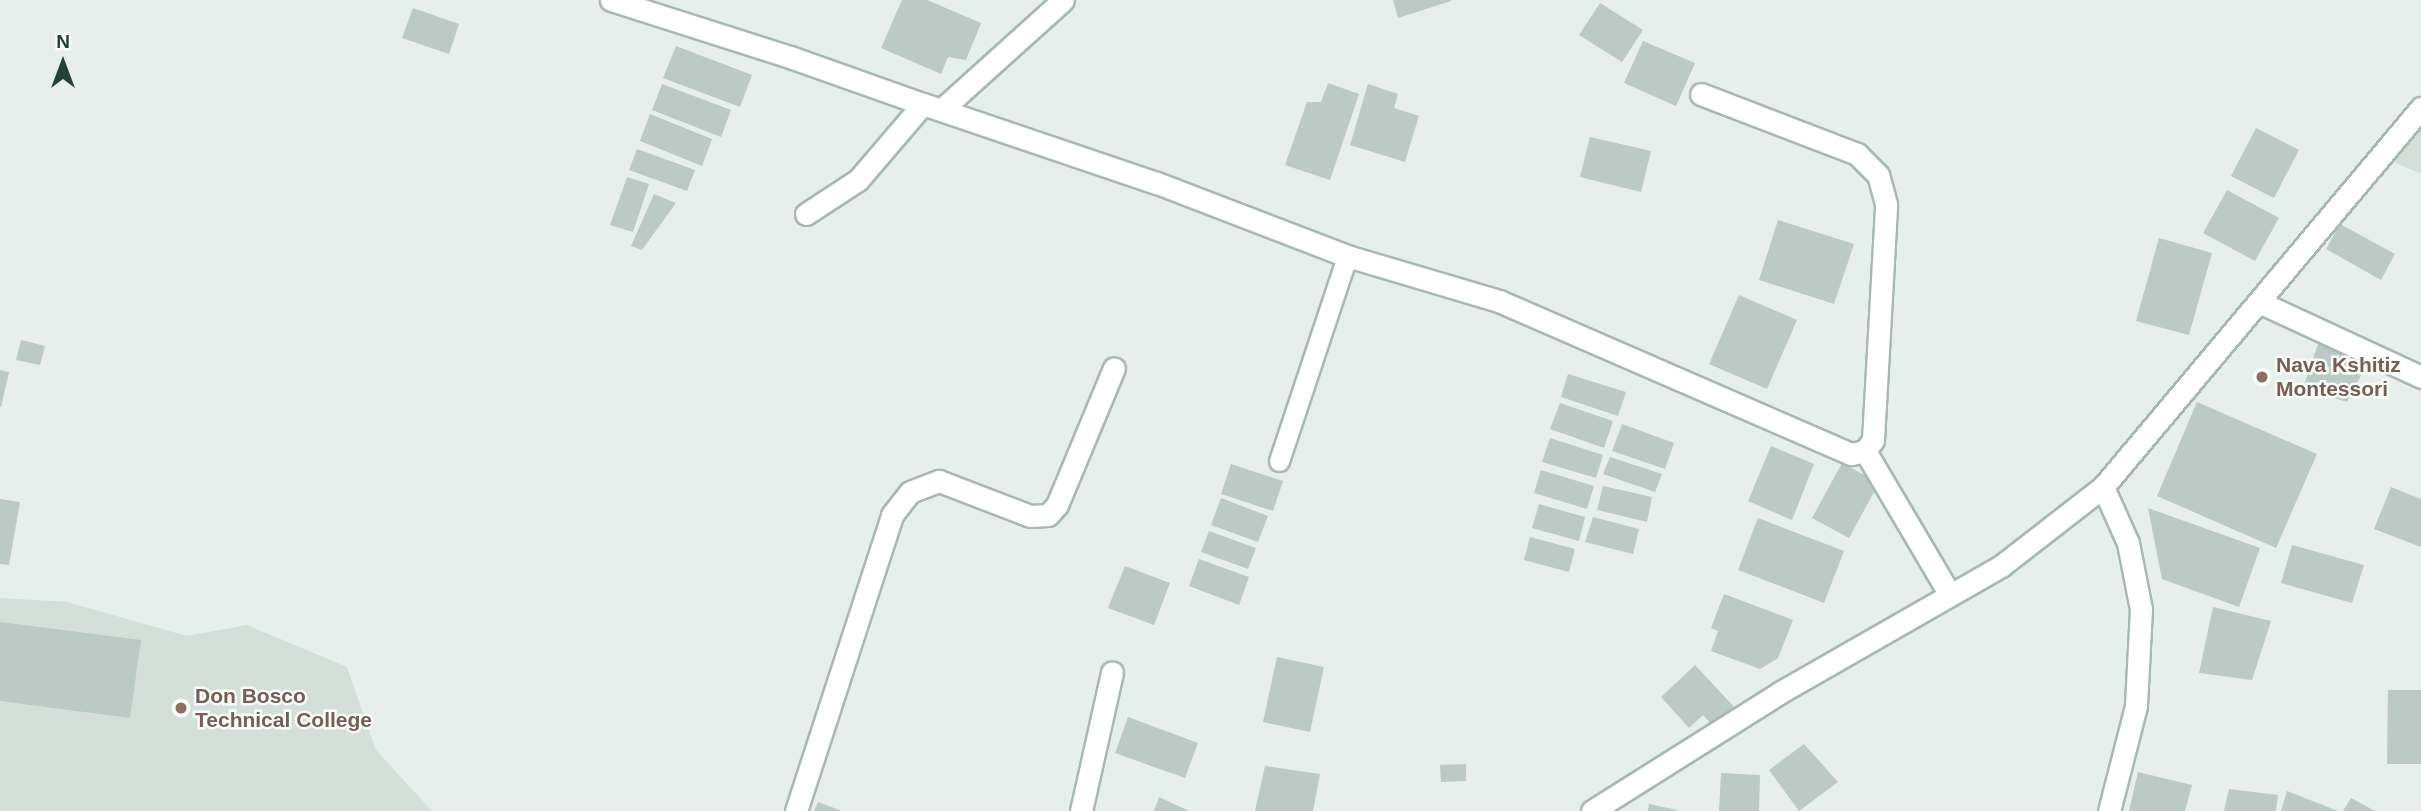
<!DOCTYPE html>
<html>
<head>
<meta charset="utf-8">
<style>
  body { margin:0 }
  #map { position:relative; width:2421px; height:811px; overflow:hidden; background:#e6efeb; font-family:Helvetica,sans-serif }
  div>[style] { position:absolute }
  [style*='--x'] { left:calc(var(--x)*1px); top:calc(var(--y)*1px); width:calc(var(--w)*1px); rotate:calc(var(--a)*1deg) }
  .built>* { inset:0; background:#d4dfda }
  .building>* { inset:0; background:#bbcac4 }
  .roads { filter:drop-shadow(2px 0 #a8b8b2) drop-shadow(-2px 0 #a8b8b2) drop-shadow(0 2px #a8b8b2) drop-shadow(0 -2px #a8b8b2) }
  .lane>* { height:19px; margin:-9.5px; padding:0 9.5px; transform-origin:9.5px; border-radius:9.5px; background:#fff }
  .street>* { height:21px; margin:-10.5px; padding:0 10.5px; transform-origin:10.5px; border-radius:10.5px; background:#fff }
  .secondary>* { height:21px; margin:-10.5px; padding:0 10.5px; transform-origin:10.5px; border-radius:10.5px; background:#fff }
  .dots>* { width:19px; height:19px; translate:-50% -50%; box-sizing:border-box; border:4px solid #f7fbf9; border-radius:50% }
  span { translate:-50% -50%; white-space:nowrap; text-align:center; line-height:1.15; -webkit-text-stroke:5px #f7fbf9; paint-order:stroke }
  .education-label { font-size:21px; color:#785e54; font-weight:700 }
  .left { translate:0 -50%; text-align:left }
  .north { position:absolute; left:28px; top:28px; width:70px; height:70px; -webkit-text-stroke:5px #f7fbf9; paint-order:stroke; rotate:0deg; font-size:19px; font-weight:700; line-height:28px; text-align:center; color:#24423a }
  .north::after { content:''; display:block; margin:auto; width:24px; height:32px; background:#24423a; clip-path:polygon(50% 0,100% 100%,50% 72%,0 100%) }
</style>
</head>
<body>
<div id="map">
  <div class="built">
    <i style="clip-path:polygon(2421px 125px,2421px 174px,2392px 161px)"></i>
    <i style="clip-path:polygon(0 598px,67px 602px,187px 636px,247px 625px,347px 667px,376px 750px,432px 811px,0 811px)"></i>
  </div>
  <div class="building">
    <i style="clip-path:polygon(902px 0,927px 0,981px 23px,966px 60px,948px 57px,941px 74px,881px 48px)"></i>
    <i style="clip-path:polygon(1393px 0,1451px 0,1451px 1px,1398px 18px)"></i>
    <i style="clip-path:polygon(1600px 3px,1643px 30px,1622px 62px,1579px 35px)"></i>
    <i style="clip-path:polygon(413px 8px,459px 24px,449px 54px,402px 38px)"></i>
    <i style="clip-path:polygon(1643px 41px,1695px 63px,1676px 106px,1624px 83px)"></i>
    <i style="clip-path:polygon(676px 46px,752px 75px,740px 107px,663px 78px)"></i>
    <i style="clip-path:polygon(1328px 83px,1359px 94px,1330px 180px,1285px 165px,1307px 102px,1321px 102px)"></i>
    <i style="clip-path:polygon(662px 84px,731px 110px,721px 137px,652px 110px)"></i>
    <i style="clip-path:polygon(1368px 84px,1398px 94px,1394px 108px,1419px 116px,1405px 162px,1350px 145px)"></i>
    <i style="clip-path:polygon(650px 114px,712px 139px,702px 166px,640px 141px)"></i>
    <i style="clip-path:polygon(2256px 128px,2299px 150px,2274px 198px,2231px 176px)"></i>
    <i style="clip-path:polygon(1590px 137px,1651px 151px,1641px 192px,1580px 177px)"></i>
    <i style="clip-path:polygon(637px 149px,695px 170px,687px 191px,629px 170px)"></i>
    <i style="clip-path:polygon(627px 177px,649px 184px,633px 232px,610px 225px)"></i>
    <i style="clip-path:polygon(2227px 190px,2279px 218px,2255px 261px,2203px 233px)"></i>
    <i style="clip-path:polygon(654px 194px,676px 203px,642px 250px,631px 246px)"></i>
    <i style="clip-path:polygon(1778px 220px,1854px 244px,1834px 304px,1759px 280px)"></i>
    <i style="clip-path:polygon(2340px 224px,2395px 254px,2381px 280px,2326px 249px)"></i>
    <i style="clip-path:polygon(2159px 238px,2212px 253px,2189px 335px,2136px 321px)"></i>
    <i style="clip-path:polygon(1739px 295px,1797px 320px,1767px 389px,1709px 364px)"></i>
    <i style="clip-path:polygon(21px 340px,45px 346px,40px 365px,16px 360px)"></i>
    <i style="clip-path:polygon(2318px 344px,2367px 364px,2347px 402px,2303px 388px)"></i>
    <i style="clip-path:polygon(0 370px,9px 372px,1px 407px,0 407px)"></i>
    <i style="clip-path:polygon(1568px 374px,1626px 392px,1618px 416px,1561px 397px)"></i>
    <i style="clip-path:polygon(2197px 402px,2317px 454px,2276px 548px,2157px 496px)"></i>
    <i style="clip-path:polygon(1560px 403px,1613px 421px,1604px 448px,1550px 429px)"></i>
    <i style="clip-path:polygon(1622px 424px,1674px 443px,1665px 469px,1612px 451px)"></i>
    <i style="clip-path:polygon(1550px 438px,1603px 455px,1596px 478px,1542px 462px)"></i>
    <i style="clip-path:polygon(1771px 446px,1814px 464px,1792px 520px,1748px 501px)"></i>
    <i style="clip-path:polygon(1610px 457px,1662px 474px,1655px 492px,1603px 474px)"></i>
    <i style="clip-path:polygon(1842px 463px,1879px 483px,1849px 538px,1812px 518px)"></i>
    <i style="clip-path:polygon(1231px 464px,1283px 481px,1273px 511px,1221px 494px)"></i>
    <i style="clip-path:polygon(1541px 470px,1594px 486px,1587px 509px,1534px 493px)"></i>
    <i style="clip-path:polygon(1603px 486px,1652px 497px,1647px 522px,1597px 510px)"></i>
    <i style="clip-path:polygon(2391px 487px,2421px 499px,2421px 547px,2374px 529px)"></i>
    <i style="clip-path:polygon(1221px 498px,1268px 516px,1258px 542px,1211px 525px)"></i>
    <i style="clip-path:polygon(0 499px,20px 502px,9px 565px,0 564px)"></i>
    <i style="clip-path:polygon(1539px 504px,1585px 517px,1579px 541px,1532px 528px)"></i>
    <i style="clip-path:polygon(2148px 508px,2260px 548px,2239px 607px,2162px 579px)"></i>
    <i style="clip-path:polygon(1593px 517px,1639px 529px,1633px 554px,1585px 542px)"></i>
    <i style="clip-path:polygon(1758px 518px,1844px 551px,1824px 603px,1738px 570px)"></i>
    <i style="clip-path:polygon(1209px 531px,1256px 548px,1248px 569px,1201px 552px)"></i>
    <i style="clip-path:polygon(1530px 537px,1575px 549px,1569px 572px,1524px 560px)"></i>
    <i style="clip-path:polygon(2292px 545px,2364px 565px,2352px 603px,2281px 583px)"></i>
    <i style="clip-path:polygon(1199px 559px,1249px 577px,1239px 605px,1189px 586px)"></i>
    <i style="clip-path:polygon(1125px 566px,1170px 583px,1154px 625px,1108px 608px)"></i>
    <i style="clip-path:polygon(1724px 594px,1793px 620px,1778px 658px,1760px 669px,1711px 651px,1718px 631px,1711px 628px)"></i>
    <i style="clip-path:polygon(2213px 607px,2271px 621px,2252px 680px,2199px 673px)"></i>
    <i style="clip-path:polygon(0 622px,141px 640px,130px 718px,0 701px)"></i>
    <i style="clip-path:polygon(1277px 657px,1324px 667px,1310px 732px,1263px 722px)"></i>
    <i style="clip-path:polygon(1695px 665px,1736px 709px,1715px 728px,1703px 715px,1689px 728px,1661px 697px)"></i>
    <i style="clip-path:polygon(2388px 690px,2421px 690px,2421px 764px,2387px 764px)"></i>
    <i style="clip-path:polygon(1128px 717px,1198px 743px,1185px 778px,1115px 753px)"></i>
    <i style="clip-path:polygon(1804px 744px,1838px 782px,1799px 811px,1769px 770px)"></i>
    <i style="clip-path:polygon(1466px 764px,1466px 781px,1441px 782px,1440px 765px)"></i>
    <i style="clip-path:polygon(1265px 766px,1320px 774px,1313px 811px,1255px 811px)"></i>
    <i style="clip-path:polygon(2138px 772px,2192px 785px,2185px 811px,2129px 811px)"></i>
    <i style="clip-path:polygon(1721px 773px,1760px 775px,1759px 811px,1719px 811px)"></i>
    <i style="clip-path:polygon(2229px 789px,2278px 795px,2276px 811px,2224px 811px)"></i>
    <i style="clip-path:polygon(2287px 791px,2338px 811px,2281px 811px)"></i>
    <i style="clip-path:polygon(1159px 797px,1189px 811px,1154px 811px)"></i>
    <i style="clip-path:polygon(2351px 798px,2375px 811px,2343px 811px)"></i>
    <i style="clip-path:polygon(818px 802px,842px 811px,814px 811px)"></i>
    <i style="clip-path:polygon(1649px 804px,1677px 810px,1677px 811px,1648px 811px)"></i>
  </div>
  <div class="roads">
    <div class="lane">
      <i style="--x:1279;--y:461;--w:216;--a:-71.6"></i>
    </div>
    <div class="street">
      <i style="--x:611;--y:0;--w:188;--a:17.7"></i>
      <i style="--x:790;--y:57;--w:141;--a:19.5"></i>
      <i style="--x:941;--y:110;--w:164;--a:-42"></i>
      <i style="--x:806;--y:214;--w:62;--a:-33.2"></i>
      <i style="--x:858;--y:180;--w:100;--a:-49.5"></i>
      <i style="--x:923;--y:104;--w:247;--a:18.7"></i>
      <i style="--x:1157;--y:183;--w:204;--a:21"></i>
      <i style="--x:1347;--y:256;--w:159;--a:16.5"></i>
      <i style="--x:1499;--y:301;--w:384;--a:23.5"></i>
      <i style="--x:1851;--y:454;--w:14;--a:-12"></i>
      <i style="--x:1865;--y:451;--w:14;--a:-54"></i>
      <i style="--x:1873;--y:440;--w:236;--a:-86.8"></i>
      <i style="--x:1886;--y:204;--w:30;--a:-105"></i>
      <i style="--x:1878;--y:175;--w:30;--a:-135"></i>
      <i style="--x:1857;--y:154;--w:167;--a:-159"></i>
      <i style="--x:2259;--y:302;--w:179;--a:24.8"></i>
      <i style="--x:1865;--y:451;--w:167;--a:59.4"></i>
      <i style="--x:2103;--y:487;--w:61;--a:65.9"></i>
      <i style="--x:2128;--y:543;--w:67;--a:78.9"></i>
      <i style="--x:2141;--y:609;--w:97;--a:93"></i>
      <i style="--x:2136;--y:706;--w:108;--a:104.4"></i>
      <i style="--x:796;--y:811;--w:311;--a:-72"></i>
      <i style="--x:892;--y:515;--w:29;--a:-52"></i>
      <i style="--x:910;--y:492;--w:31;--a:-21"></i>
      <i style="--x:939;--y:481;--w:97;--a:21"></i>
      <i style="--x:1030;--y:516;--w:18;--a:-3"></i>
      <i style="--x:1048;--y:515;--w:13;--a:-48"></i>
      <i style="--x:1057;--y:505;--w:148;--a:-67.4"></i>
      <i style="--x:1081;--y:811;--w:142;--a:-77.4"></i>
    </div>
    <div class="secondary">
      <i style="--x:1592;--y:811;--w:223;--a:-32.2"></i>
      <i style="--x:1781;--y:692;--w:254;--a:-29.8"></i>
      <i style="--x:2001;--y:566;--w:129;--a:-37.8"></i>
      <i style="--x:2103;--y:487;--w:495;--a:-50"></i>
    </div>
  </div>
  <div class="dots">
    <i style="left:2262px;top:377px;background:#8d6e63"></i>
    <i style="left:181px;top:708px;background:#8d6e63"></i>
  </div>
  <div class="education-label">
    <span class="left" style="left:2276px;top:377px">Nava Kshitiz<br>Montessori</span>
    <span class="left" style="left:195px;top:708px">Don Bosco<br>Technical College</span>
  </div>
  <div class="north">N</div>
</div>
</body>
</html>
